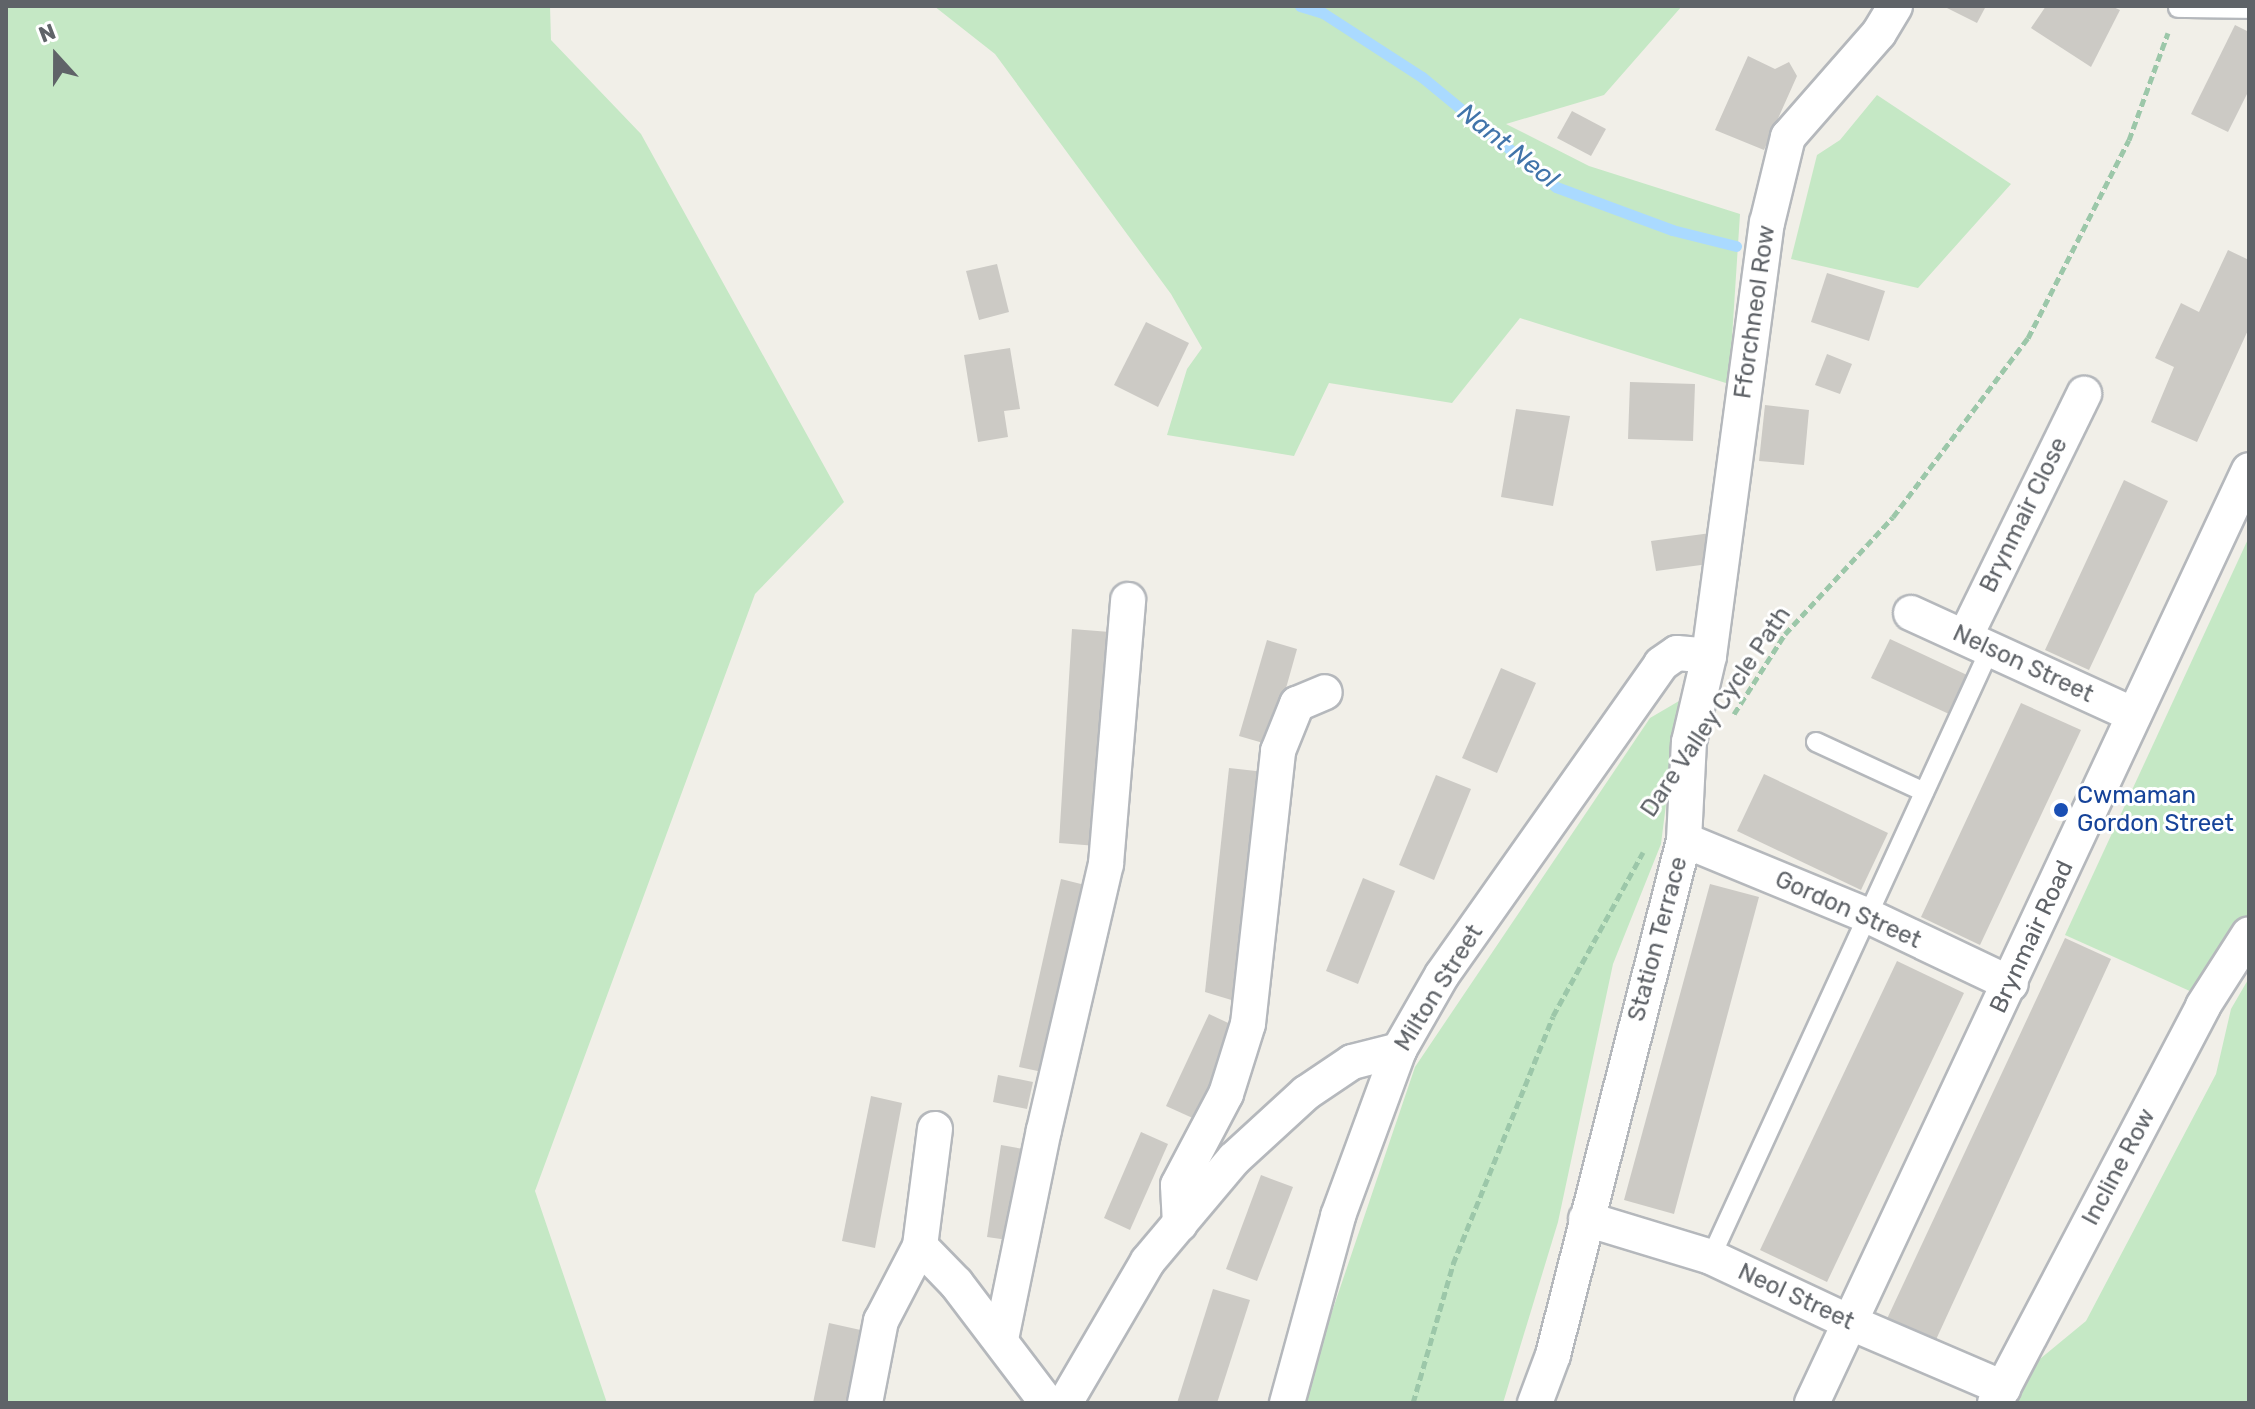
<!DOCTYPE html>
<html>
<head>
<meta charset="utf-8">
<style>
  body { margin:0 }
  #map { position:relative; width:2255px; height:1409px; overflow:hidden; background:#f1efe8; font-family:Rubik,sans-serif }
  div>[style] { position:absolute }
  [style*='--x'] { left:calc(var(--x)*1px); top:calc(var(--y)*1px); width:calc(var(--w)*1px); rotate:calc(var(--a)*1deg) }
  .green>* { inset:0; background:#c5e8c5 }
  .stream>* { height:11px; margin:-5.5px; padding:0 5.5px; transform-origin:5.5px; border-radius:5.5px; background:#aadaff }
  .building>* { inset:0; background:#cccac5 }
  .path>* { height:5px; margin-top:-2.5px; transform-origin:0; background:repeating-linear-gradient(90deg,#9cc7a9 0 8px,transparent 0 12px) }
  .roads { filter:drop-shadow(2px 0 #b5b8bc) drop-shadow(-2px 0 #b5b8bc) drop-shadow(0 2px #b5b8bc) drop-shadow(0 -2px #b5b8bc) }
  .service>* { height:18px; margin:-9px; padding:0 9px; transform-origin:9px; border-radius:9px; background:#fff }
  .minor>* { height:34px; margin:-17px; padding:0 17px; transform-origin:17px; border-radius:17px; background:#fff }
  .dots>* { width:22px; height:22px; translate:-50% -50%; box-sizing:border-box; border:4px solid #fff; border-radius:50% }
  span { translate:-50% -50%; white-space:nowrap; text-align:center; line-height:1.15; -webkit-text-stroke:6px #fff; paint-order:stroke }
  .street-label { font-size:24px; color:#5f6368 }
  .transit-label { font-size:24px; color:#164399 }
  .left { translate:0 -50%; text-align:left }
  .water-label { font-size:26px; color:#4174aa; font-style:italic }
  .frame { position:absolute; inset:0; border:8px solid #5f6368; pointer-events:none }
  .north { position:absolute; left:16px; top:16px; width:80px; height:80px; -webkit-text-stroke:6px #fff; paint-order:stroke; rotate:339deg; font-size:22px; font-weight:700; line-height:32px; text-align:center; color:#5f6368 }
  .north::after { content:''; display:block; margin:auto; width:28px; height:36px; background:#5f6368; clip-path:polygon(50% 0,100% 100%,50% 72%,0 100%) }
</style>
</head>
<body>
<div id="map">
  <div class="green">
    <i style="clip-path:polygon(6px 6px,550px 6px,551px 40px,641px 134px,844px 502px,755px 594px,535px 1191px,607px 1403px,6px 1403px)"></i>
    <i style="clip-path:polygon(934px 6px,1682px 6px,1604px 95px,1506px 124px,1589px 166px,1740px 214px,1729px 384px,1520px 318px,1452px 403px,1329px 383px,1294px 456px,1167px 435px,1187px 369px,1202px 348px,1171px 294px,995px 54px)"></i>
    <i style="clip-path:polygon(1877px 95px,2011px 184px,1918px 288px,1791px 259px,1817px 155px,1840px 140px)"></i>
    <i style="clip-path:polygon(2249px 537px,2249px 917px,2192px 992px,2065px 935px)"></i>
    <i style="clip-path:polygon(1679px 701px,1661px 844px,1613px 964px,1558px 1222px,1503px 1403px,1301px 1403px,1415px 1067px,1650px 718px)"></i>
    <i style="clip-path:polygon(2249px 978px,2249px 1403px,2012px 1403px,2029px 1368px,2086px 1321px,2216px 1074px,2231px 1009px)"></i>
  </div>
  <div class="stream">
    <i style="--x:1300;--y:6;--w:24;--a:17"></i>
    <i style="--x:1323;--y:13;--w:118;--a:32.9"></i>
    <i style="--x:1422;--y:77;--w:173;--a:39.4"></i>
    <i style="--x:1556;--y:187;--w:124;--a:20.3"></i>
    <i style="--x:1672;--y:230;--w:66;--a:14"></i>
  </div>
  <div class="building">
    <i style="clip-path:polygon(1943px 6px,1986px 6px,1977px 23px)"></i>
    <i style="clip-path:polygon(2046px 6px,2111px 6px,2120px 10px,2091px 67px,2031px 28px)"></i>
    <i style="clip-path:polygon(2235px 25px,2249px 32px,2249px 90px,2228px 132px,2191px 114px)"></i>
    <i style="clip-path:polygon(1748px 56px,1775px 69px,1789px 62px,1797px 76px,1764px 150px,1715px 130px)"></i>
    <i style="clip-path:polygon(1572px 111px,1606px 129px,1591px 156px,1557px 138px)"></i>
    <i style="clip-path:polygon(2228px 250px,2249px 260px,2249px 328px,2197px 442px,2151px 422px,2174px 367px,2155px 358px,2181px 303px,2199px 312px)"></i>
    <i style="clip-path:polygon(997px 264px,1009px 312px,979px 320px,966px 271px)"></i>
    <i style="clip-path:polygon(1827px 273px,1885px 291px,1869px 341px,1811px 322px)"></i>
    <i style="clip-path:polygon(1146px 322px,1189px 343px,1158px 407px,1114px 385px)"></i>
    <i style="clip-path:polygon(1010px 348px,1020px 409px,1004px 411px,1008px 437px,978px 442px,964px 355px)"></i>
    <i style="clip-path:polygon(1827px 354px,1852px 364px,1840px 394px,1815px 385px)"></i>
    <i style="clip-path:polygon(1630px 382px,1695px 384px,1693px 441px,1628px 439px)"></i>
    <i style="clip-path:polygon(1765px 405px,1809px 410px,1804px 465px,1759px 461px)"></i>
    <i style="clip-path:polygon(1516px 409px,1570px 416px,1553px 506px,1501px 497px)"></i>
    <i style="clip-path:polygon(2124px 480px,2168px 501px,2089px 670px,2045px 650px)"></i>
    <i style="clip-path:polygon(1711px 533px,1716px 563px,1656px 571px,1651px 541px)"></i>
    <i style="clip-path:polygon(1072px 629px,1110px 632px,1097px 846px,1059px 843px)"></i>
    <i style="clip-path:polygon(1890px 639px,1967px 675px,1949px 714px,1871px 678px)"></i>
    <i style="clip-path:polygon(1267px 640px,1297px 649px,1270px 745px,1239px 736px)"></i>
    <i style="clip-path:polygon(1501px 668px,1536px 683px,1497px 773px,1462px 758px)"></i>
    <i style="clip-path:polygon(2021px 703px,2081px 730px,1980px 945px,1921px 917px)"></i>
    <i style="clip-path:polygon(1229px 768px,1265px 772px,1238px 1002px,1205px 992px)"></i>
    <i style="clip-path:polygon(1764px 774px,1888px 833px,1861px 890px,1737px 831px)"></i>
    <i style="clip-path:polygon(1436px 775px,1471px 789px,1434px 880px,1399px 865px)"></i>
    <i style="clip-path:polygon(1363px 878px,1395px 891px,1358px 984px,1326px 971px)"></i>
    <i style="clip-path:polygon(1061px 879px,1089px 886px,1047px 1073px,1019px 1067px)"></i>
    <i style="clip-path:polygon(1710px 884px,1759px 897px,1674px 1214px,1624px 1200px)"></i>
    <i style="clip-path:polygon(2065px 938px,2111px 959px,1934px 1344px,1886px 1321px)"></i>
    <i style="clip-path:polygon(1897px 961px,1964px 993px,1827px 1282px,1760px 1250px)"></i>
    <i style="clip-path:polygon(1209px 1014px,1239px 1028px,1197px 1120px,1166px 1106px)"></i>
    <i style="clip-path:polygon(998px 1075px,1033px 1082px,1027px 1109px,993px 1102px)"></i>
    <i style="clip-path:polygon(871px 1096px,902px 1103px,875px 1248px,842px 1241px)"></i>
    <i style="clip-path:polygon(1141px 1132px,1168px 1144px,1130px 1230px,1104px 1218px)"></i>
    <i style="clip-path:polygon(1001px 1145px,1029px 1150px,1015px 1241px,987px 1237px)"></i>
    <i style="clip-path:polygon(1261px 1175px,1293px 1187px,1257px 1281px,1226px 1269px)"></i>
    <i style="clip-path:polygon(1213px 1289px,1250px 1300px,1217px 1403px,1177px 1403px)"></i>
    <i style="clip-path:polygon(829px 1323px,865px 1331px,850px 1403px,813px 1403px)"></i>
  </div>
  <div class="path">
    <i style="--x:1734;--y:714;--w:95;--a:-57.5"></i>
    <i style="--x:1785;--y:634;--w:159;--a:-47.3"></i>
    <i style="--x:1893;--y:517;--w:224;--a:-53"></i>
    <i style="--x:2028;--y:338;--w:222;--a:-63"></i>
    <i style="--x:2129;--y:140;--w:114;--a:-70"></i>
    <i style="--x:1413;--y:1403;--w:145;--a:-73.9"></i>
    <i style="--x:1453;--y:1264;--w:267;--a:-68"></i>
    <i style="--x:1553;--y:1016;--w:187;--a:-61.2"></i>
  </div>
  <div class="roads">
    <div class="service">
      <i style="--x:2178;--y:8;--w:71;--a:0.8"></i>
      <i style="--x:1816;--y:742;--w:119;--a:24.8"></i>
      <i style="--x:1711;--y:1257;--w:669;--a:-65.35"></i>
    </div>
    <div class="minor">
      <i style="--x:1911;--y:613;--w:245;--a:24.6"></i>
      <i style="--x:1965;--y:637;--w:271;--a:-63.9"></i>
      <i style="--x:1684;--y:840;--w:199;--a:22.4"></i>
      <i style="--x:1868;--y:916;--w:158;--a:25.4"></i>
      <i style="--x:1586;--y:1219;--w:131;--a:16.9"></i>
      <i style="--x:1711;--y:1257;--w:153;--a:25.2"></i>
      <i style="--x:1849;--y:1322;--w:168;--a:23.2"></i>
      <i style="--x:1180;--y:1224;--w:39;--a:-93"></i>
      <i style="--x:1178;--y:1185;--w:103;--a:-62.2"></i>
      <i style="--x:1226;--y:1094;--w:73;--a:-72.6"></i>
      <i style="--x:1248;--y:1024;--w:275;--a:-83.7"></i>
      <i style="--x:1278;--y:751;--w:51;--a:-68"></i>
      <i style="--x:1297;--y:704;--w:30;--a:-23"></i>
      <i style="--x:920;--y:1246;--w:52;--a:45.8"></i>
      <i style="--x:956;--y:1283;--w:151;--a:52.8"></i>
      <i style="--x:1001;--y:1339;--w:213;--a:-78.4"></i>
      <i style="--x:1044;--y:1130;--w:273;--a:-76.9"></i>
      <i style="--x:1106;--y:864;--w:265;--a:-85.2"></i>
      <i style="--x:865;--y:1403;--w:84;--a:-79"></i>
      <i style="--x:881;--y:1321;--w:85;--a:-62.5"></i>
      <i style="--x:920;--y:1246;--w:118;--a:-82.7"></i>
      <i style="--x:1065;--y:1403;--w:164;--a:-59.7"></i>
      <i style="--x:1148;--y:1261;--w:133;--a:-49.9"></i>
      <i style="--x:1234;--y:1159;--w:98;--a:-42.5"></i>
      <i style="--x:1306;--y:1093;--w:55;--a:-34"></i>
      <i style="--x:1352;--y:1062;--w:49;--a:-14.3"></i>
      <i style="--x:1287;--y:1403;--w:194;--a:-74.7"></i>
      <i style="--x:1338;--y:1216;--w:177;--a:-69.8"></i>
      <i style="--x:1399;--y:1050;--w:86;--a:-60.2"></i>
      <i style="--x:1442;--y:975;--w:380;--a:-54.8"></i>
      <i style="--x:1661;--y:664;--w:19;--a:-35"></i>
      <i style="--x:1677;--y:653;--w:32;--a:5"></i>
      <i style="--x:1535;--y:1403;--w:51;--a:-69.4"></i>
      <i style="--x:1553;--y:1355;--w:531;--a:-75.73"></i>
      <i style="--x:1684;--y:840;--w:98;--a:-87.1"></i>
      <i style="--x:1689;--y:742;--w:88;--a:-76.9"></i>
      <i style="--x:1709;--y:656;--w:437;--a:-82.4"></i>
      <i style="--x:1767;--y:223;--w:89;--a:-76.3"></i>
      <i style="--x:1788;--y:137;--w:138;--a:-48.8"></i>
      <i style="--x:1879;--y:33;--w:31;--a:-59"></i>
      <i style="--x:1812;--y:1403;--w:1030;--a:-64.9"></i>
      <i style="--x:1995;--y:1403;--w:448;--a:-62.3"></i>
      <i style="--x:2203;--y:1006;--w:85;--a:-57.4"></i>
    </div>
  </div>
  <div class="dots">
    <i style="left:2061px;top:810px;background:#1a4fb4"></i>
  </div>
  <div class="street-label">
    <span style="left:1755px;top:312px;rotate:-82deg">Fforchneol Row</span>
    <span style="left:2024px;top:515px;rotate:-64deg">Brynmair Close</span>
    <span style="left:2023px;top:664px;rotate:25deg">Nelson Street</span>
    <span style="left:1716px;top:712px;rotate:-56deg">Dare Valley Cycle Path</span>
    <span style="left:1848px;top:910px;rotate:24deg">Gordon Street</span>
    <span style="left:2032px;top:937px;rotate:-65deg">Brynmair Road</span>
    <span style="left:1658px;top:939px;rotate:-75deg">Station Terrace</span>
    <span style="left:1439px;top:988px;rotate:-58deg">Milton Street</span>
    <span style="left:2119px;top:1167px;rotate:-62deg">Incline Row</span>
    <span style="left:1796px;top:1297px;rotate:25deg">Neol Street</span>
  </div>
  <div class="transit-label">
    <span class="left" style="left:2077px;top:810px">Cwmaman<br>Gordon Street</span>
  </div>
  <div class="water-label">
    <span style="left:1508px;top:146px;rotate:38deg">Nant Neol</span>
  </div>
  <div class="frame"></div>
  <div class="north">N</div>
</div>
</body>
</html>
